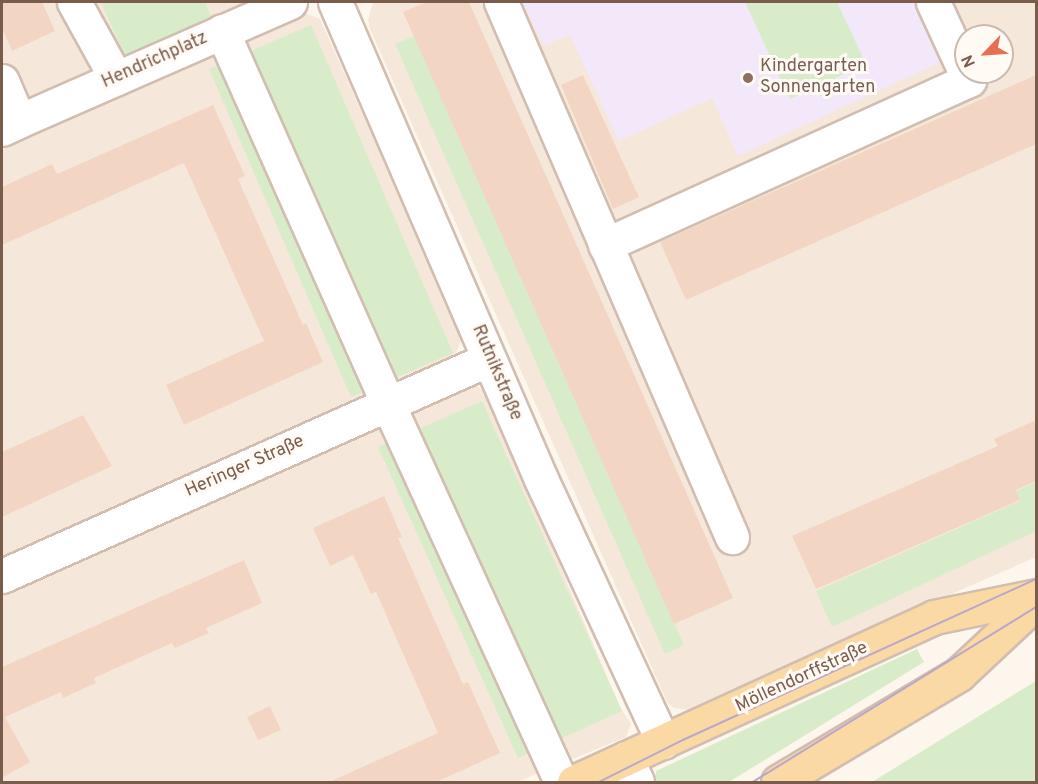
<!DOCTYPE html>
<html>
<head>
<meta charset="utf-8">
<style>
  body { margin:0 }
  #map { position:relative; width:1038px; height:784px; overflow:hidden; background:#fdf6ec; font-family:Overpass,sans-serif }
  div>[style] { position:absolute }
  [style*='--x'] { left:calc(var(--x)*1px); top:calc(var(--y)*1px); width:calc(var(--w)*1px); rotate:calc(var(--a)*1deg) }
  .residential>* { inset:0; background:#f5e8da }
  .education>* { inset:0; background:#f3e8fa }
  .green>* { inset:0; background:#d8ecc9 }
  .building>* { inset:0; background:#f3d5c3 }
  .roads { filter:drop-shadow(2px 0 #d1beb0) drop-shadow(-2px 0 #d1beb0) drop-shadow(0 2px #d1beb0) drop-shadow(0 -2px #d1beb0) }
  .minor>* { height:33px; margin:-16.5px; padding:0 16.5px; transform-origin:16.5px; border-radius:16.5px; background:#fff }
  .major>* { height:33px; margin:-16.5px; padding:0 16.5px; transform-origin:16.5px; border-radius:16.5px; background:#fbd9a5 }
  .tram>* { height:1.5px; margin:-0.75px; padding:0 0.75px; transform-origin:0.75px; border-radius:0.75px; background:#b9a8c9 }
  .dots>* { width:16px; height:16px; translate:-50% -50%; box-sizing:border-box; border:3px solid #fffaf3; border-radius:50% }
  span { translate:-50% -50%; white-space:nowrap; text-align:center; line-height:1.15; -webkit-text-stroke:6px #fffaf3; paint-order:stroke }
  .street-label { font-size:18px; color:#7a5c4d }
  .education-label { font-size:18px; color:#785e54 }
  .left { translate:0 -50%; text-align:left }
  .frame { position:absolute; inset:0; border:3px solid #7a5c4d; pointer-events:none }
  .north { position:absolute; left:954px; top:24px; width:60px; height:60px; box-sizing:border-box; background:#fffaf3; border:2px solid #cabbb1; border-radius:50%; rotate:245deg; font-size:16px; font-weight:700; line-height:24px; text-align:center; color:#7a5c4d }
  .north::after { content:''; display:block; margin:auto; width:21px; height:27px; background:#e76f51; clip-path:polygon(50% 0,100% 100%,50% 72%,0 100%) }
</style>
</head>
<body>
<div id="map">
  <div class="residential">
    <i style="clip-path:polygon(2px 2px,290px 2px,301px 11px,320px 19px,457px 326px,461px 341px,454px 357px,466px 384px,475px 385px,487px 394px,620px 707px,631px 724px,626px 737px,517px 782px,2px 782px)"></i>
    <i style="clip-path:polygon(evenodd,373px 2px,1036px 2px,1036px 557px,687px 710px,674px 708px,667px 702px,370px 29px,368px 20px,373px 2px,966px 36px,1002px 36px,1002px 72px,966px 72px,966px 36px)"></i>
  </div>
  <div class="education">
    <i style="clip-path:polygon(523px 2px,923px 2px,949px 58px,738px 156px,712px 98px,619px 141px,570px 35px,544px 46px)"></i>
  </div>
  <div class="green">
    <i style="clip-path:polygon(101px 2px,205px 2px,213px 20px,127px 60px)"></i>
    <i style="clip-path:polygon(745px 2px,837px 2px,866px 64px,790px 99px)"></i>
    <i style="clip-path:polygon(311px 25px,453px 353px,351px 397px,209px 69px)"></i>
    <i style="clip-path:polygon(414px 36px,684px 645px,665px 654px,395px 44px)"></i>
    <i style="clip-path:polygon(482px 401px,622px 711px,518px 758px,378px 447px)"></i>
    <i style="clip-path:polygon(1036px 482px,1036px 531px,832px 627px,816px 591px,1020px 501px,1016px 491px)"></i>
    <i style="clip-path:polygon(917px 649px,924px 662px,729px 782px,656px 782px,655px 780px,656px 771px)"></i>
    <i style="clip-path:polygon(1036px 681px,1036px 782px,872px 782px)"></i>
  </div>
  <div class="building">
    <i style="clip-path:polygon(2px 2px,42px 2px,55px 31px,12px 51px,2px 28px)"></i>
    <i style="clip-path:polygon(427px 2px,469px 2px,733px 598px,674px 624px,403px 12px)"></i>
    <i style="clip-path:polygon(583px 75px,639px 197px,613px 209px,561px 85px)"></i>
    <i style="clip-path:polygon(1036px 75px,1036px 144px,686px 300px,660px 242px)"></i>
    <i style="clip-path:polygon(213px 105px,245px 176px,238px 179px,303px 325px,306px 323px,323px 362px,184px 425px,166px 385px,264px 341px,184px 163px,2px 245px,2px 187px,52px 164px,57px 174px)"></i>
    <i style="clip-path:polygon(83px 415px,112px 466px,2px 517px,2px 452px)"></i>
    <i style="clip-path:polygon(1036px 420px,1036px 481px,1016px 490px,1020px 500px,816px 589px,792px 536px,998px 446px,994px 439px)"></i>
    <i style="clip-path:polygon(384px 496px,402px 537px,398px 538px,463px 684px,468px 682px,500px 753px,434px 783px,327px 783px,438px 733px,376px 592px,371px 594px,353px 555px,330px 566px,313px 528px)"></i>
    <i style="clip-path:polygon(244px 560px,262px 603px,206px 628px,209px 633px,175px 648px,172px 643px,94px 678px,96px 683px,63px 698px,61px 692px,5px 717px,30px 762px,2px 778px,2px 667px)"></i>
    <i style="clip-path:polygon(270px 706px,281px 730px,258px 740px,247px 717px)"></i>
  </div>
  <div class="roads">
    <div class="minor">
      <i style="--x:74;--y:2;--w:87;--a:61.1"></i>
      <i style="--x:335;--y:2;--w:520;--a:66.64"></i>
      <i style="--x:541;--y:479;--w:290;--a:65.1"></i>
      <i style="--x:501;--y:2;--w:583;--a:66.65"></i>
      <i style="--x:222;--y:31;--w:408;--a:66"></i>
      <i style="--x:388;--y:404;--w:416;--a:65.4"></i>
      <i style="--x:2;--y:81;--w:43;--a:67"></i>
      <i style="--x:19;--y:121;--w:19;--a:155"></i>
      <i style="--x:19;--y:121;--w:296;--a:-23.7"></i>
      <i style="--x:605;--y:245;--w:400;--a:-24.4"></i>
      <i style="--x:969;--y:80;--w:86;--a:-114.8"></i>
      <i style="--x:2;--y:576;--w:533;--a:-24.02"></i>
      <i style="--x:626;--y:758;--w:26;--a:65"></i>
    </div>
    <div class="major">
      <i style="--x:574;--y:782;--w:396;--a:-24.6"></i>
      <i style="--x:934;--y:617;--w:104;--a:-11.6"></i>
      <i style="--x:778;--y:782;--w:211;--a:-30.8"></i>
      <i style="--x:959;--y:674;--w:105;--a:-43.1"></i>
    </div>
  </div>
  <div class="tram">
    <i style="--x:599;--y:782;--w:94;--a:-26.6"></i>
    <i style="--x:683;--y:740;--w:388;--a:-24.5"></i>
    <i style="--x:753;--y:782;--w:333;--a:-31.7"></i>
  </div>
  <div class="dots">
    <i style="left:748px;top:78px;background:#8d6e63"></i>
  </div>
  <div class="street-label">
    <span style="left:155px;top:61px;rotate:-24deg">Hendrichplatz</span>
    <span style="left:496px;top:373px;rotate:67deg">Rutnikstraße</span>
    <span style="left:245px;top:467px;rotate:-24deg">Heringer Straße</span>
    <span style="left:802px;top:678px;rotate:-25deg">Möllendorffstraße</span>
  </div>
  <div class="education-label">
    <span class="left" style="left:760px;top:78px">Kindergarten<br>Sonnengarten</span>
  </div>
  <div class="frame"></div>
  <div class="north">N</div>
</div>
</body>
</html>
